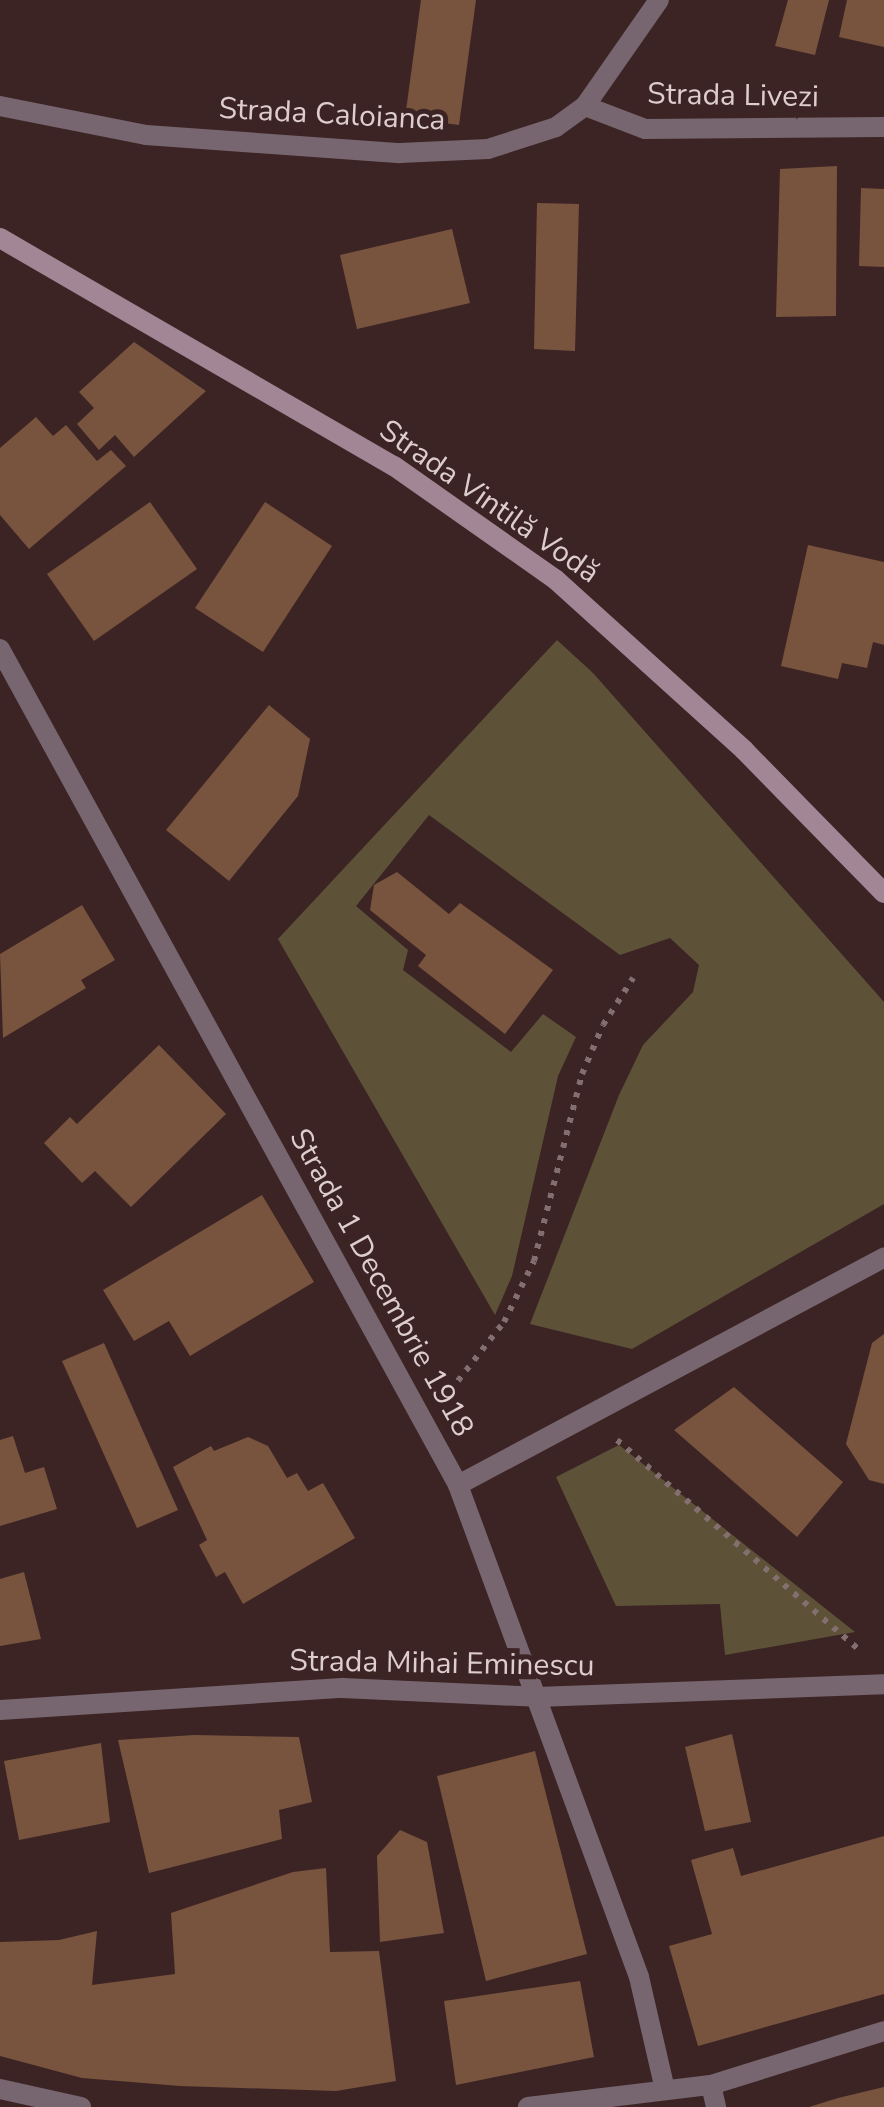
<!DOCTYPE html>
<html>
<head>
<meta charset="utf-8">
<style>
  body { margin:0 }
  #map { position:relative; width:884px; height:2107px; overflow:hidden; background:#3c2425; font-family:"Nunito Sans",sans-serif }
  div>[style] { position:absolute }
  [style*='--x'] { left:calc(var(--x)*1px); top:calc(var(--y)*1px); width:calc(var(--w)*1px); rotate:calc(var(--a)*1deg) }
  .green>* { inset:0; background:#5d5238 }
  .building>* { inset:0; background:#78543e }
  .path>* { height:6px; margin-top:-3px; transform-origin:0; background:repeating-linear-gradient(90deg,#836f6f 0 5px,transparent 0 13px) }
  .street>* { height:20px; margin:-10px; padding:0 10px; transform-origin:10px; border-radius:10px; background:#77666f }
  .secondary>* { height:20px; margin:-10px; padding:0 10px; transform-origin:10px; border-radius:10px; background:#a28695 }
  span { translate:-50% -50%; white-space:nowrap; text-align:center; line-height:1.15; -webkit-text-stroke:10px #3c2425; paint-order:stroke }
  .street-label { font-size:30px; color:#ddcdcd }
</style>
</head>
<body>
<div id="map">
  <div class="green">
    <i style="clip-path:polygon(557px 640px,593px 673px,884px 1002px,884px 1204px,632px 1349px,530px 1324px,619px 1095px,643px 1045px,693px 992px,699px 965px,670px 938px,620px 955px,429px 815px,356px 906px,408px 950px,403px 970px,511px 1052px,543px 1014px,576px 1037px,558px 1076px,512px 1276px,495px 1315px,278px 939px)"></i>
    <i style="clip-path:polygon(619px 1445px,855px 1632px,725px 1655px,720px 1604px,616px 1606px,556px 1477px)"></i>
  </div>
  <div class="building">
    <i style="clip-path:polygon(421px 0,476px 0,459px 125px,405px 118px)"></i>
    <i style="clip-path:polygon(788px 0,829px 0,815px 55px,775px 46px)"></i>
    <i style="clip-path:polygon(847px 0,884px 0,884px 47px,839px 37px)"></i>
    <i style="clip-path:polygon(837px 166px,836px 316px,776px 317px,780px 169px)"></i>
    <i style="clip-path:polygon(861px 188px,884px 189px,884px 267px,859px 266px)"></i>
    <i style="clip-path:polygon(537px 203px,579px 204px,575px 351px,534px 349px)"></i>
    <i style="clip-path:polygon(452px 229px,470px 303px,357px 329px,340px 255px)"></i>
    <i style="clip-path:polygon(134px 342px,206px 391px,134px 457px,115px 435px,99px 450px,77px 424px,94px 408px,79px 392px)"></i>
    <i style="clip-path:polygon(36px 417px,53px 436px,66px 425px,97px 461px,111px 450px,126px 466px,29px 549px,0 515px,0 448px)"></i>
    <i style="clip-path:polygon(150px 502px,197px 569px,94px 641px,47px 574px)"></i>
    <i style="clip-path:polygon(265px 502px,332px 546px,263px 652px,195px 608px)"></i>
    <i style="clip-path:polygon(808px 545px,884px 562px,884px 645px,873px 642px,867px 668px,842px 663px,838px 679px,781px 666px)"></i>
    <i style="clip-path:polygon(269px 705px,310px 739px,298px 796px,229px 881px,166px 830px)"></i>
    <i style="clip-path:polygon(397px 872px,449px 914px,460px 903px,553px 970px,505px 1034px,418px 966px,426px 955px,370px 910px,374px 885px)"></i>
    <i style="clip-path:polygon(82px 905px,115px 960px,81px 980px,86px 988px,3px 1038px,0 954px)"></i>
    <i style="clip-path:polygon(159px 1045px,226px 1114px,131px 1207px,95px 1171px,82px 1183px,44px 1143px,70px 1117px,77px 1124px)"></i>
    <i style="clip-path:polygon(262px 1195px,314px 1282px,190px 1356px,169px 1321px,134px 1341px,103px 1290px)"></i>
    <i style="clip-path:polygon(884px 1334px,884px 1484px,869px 1480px,846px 1444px,872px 1343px)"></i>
    <i style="clip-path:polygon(104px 1343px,178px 1510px,137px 1528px,62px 1361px)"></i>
    <i style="clip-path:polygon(734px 1387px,843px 1482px,797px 1537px,674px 1430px)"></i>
    <i style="clip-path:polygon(13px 1436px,25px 1473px,44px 1467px,57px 1509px,0 1526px,0 1440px)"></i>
    <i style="clip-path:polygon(248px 1437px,268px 1446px,287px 1478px,297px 1473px,308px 1491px,323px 1483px,355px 1538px,243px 1604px,225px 1572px,216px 1577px,199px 1545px,207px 1540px,173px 1467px,211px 1446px,214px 1451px)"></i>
    <i style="clip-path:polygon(24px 1572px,41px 1639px,0 1646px,0 1579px)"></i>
    <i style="clip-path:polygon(732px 1734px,751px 1822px,705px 1831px,685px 1747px)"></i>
    <i style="clip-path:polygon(194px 1735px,299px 1737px,312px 1802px,279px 1810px,282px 1839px,149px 1873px,118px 1740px)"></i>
    <i style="clip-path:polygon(101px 1743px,110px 1822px,19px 1840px,4px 1761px)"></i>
    <i style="clip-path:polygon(535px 1751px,587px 1954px,486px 1981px,437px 1776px)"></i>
    <i style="clip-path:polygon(400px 1830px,427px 1842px,444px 1933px,380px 1942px,377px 1856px)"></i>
    <i style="clip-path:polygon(884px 1836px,884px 1994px,698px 2046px,669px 1946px,712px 1934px,691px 1860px,733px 1848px,741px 1876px)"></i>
    <i style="clip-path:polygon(326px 1868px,330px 1952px,379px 1951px,396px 2081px,336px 2091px,180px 2086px,82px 2078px,0 2056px,0 1942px,59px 1940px,97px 1931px,92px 1985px,175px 1974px,171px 1913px,293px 1872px)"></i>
    <i style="clip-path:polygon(580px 1981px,594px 2057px,456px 2085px,444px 2001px)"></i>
    <i style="clip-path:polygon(884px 2087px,884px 2107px,809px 2107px,838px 2098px)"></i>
  </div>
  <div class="path">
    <i style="--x:450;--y:1391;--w:88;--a:-52"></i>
    <i style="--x:504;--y:1322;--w:68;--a:-63.8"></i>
    <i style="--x:534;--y:1261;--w:193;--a:-75.6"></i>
    <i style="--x:582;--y:1074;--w:53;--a:-66.8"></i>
    <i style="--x:603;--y:1025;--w:56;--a:-57.4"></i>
    <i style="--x:617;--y:1440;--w:318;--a:40.9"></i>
  </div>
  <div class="street">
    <i style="--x:0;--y:106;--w:149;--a:11.2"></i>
    <i style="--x:146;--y:135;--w:255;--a:4.1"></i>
    <i style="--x:400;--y:153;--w:88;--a:-2.6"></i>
    <i style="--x:488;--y:149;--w:71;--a:-17.9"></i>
    <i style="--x:556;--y:127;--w:36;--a:-36"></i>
    <i style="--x:585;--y:106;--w:129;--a:-55.1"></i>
    <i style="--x:585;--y:106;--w:64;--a:21"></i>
    <i style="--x:645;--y:129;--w:239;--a:-0.5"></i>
    <i style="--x:0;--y:649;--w:953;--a:61.28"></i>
    <i style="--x:458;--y:1485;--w:524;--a:69.8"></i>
    <i style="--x:639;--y:1977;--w:116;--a:77"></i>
    <i style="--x:458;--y:1485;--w:483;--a:-28.1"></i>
    <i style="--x:0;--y:1710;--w:343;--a:-3.7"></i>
    <i style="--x:342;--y:1688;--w:195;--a:2.6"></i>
    <i style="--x:537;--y:1697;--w:347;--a:-2.1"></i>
    <i style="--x:711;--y:2085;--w:23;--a:77"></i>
    <i style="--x:0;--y:2089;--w:83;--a:12.5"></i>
    <i style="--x:528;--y:2107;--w:184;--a:-6.9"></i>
    <i style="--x:711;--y:2085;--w:181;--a:-17.3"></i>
  </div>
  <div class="secondary">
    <i style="--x:0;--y:238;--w:455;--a:30.1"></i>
    <i style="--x:394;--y:466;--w:197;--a:35.1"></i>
    <i style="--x:555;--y:579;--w:255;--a:42.1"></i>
    <i style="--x:744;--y:750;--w:200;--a:45.6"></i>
  </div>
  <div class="street-label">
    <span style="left:733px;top:96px;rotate:1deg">Strada Livezi</span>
    <span style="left:332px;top:115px;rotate:3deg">Strada Caloianca</span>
    <span style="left:489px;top:502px;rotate:35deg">Strada Vintilă Vodă</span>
    <span style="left:381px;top:1283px;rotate:61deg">Strada 1 Decembrie 1918</span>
    <span style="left:442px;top:1664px;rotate:1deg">Strada Mihai Eminescu</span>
  </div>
</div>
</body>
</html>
